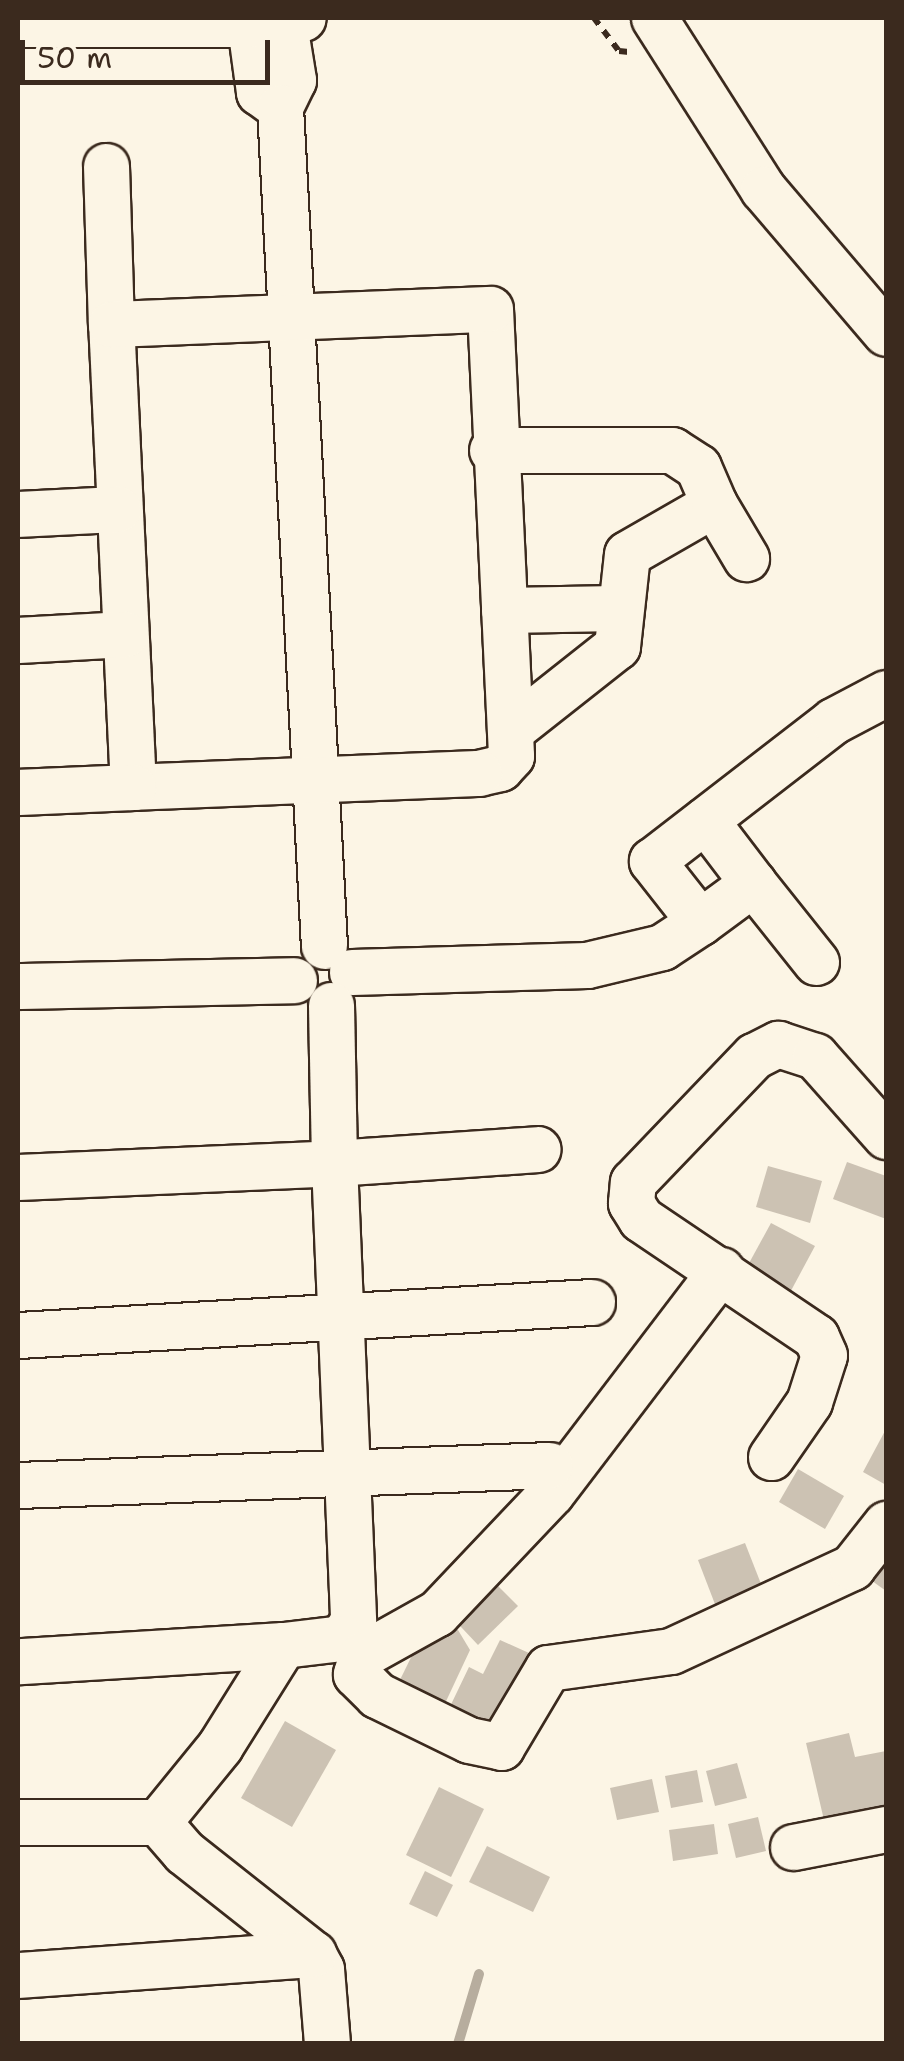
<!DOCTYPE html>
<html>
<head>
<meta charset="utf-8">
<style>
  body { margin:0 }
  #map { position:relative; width:904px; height:2061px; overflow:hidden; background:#fcf5e5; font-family:"Shantell Sans",sans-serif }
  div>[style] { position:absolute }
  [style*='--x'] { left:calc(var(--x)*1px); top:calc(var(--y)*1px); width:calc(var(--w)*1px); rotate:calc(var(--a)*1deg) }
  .stream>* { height:10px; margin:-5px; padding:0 5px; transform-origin:5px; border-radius:5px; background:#b7ad9e }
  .building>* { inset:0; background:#ccc2b3 }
  .path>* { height:6px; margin-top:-3px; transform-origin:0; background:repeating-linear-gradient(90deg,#3b2a1e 0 8px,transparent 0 16px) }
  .roads { filter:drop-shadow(2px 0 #3b2a1e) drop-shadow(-2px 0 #3b2a1e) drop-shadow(0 2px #3b2a1e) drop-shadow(0 -2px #3b2a1e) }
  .minor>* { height:45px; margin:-22.5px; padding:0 22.5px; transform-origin:22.5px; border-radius:22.5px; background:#fcf5e5 }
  span { translate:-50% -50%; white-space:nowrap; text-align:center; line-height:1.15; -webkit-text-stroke:8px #fcf5e5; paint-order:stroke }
  .frame { position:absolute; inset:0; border:20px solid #3b2a1e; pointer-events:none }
  .scale { position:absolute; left:20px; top:40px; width:250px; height:45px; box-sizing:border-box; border:5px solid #3b2a1e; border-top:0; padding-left:12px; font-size:30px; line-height:35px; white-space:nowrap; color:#3b2a1e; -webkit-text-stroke:8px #fcf5e5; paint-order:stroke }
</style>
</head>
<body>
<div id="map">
  <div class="stream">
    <i style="--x:458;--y:2044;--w:73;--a:-73.3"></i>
  </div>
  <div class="building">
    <i style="clip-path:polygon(847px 1162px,886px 1176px,886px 1219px,833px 1199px)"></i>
    <i style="clip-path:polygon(768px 1166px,822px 1181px,810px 1223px,756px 1207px)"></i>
    <i style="clip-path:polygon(771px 1223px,815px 1246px,786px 1300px,742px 1276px)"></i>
    <i style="clip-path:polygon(886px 1429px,886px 1485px,863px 1472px)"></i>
    <i style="clip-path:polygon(798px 1469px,844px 1496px,825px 1529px,779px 1502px)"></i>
    <i style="clip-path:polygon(745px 1543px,765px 1594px,718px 1612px,698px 1560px)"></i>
    <i style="clip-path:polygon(886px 1549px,886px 1591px,868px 1578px)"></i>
    <i style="clip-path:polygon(485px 1573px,518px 1606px,478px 1645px,446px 1611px)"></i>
    <i style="clip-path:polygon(425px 1629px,458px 1630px,470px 1650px,441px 1712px,395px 1690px)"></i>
    <i style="clip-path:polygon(500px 1640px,529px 1653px,488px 1737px,445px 1717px,469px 1667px,483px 1674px)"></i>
    <i style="clip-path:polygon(285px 1721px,336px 1750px,292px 1827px,241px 1798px)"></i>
    <i style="clip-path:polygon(849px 1733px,855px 1757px,886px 1751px,886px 1820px,827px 1833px,806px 1743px)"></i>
    <i style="clip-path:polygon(737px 1763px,747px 1798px,715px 1806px,706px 1771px)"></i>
    <i style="clip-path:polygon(697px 1770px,703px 1802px,671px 1808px,665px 1776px)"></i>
    <i style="clip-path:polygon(652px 1779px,659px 1812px,617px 1820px,610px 1788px)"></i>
    <i style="clip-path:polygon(439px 1787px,484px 1809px,451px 1877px,406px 1855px)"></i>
    <i style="clip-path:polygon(758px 1817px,766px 1851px,736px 1858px,728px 1824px)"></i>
    <i style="clip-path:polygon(714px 1824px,718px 1854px,673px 1861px,669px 1830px)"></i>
    <i style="clip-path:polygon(487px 1846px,550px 1877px,533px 1912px,469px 1882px)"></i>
    <i style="clip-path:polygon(425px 1871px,453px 1885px,437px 1917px,409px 1904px)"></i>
  </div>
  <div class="path">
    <i style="--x:594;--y:18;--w:41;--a:52.9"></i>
    <i style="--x:619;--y:51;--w:10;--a:6"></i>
  </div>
  <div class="roads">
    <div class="minor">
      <i style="--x:249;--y:18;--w:75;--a:82.3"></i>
      <i style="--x:259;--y:92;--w:26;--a:36"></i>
      <i style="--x:283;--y:18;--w:63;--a:80.8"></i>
      <i style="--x:293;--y:80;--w:30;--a:116"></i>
      <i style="--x:280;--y:107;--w:840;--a:87"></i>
      <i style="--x:654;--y:18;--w:203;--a:57.5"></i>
      <i style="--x:763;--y:189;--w:189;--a:49.5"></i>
      <i style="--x:18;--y:24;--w:232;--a:0"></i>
      <i style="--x:250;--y:24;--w:53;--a:-6.5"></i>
      <i style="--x:106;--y:166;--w:158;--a:88.2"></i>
      <i style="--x:490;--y:309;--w:447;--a:87.3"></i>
      <i style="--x:511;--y:756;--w:16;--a:133"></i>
      <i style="--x:500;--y:768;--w:22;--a:167"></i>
      <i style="--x:479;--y:773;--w:346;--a:177.7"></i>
      <i style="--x:133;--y:787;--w:464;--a:-92.7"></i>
      <i style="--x:111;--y:324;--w:379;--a:-2.3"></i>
      <i style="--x:492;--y:450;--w:180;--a:0"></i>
      <i style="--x:672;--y:450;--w:31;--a:33"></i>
      <i style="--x:698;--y:467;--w:40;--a:66.6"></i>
      <i style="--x:714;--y:504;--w:100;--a:150.1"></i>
      <i style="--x:627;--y:554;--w:93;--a:96.2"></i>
      <i style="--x:617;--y:646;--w:132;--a:141.7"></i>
      <i style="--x:714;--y:504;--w:63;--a:59.3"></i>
      <i style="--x:18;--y:514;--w:100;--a:-2.9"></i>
      <i style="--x:504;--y:610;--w:113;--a:-1"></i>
      <i style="--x:18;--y:640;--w:107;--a:-3.2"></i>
      <i style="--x:18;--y:792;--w:115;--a:-2.5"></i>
      <i style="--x:753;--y:883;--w:101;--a:51.4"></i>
      <i style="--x:700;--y:922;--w:66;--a:-36.3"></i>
      <i style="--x:753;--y:883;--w:79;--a:-127.3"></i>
      <i style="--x:352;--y:972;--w:235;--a:-1.7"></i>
      <i style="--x:587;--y:965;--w:77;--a:-13.5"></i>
      <i style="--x:662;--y:947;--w:45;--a:-33.3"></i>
      <i style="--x:700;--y:922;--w:78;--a:-128.2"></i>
      <i style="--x:652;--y:861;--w:229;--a:-37.7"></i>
      <i style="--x:833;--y:721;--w:60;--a:-27.8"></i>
      <i style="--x:18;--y:986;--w:276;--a:-1.2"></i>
      <i style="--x:331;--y:1005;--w:158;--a:88.9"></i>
      <i style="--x:334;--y:1163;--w:204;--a:-3.9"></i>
      <i style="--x:18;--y:1177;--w:316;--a:-2.5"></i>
      <i style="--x:334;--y:1163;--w:458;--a:87.6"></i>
      <i style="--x:353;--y:1621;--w:20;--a:123"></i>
      <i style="--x:342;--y:1638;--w:59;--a:173.2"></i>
      <i style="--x:283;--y:1645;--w:265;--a:176.5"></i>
      <i style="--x:721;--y:1270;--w:280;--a:127.3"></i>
      <i style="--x:551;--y:1493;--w:166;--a:133.5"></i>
      <i style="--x:437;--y:1613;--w:86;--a:150.8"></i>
      <i style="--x:362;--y:1655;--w:20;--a:108"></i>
      <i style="--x:356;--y:1674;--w:30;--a:45"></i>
      <i style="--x:377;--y:1695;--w:102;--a:26.1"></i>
      <i style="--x:469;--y:1740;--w:33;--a:12"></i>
      <i style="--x:501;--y:1747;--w:92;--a:-59.3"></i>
      <i style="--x:548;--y:1668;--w:124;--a:-7.9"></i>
      <i style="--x:671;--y:1651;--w:200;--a:-24.9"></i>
      <i style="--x:852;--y:1567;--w:55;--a:-51.7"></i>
      <i style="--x:18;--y:1335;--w:575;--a:-3.29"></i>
      <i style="--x:771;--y:1457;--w:67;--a:-55.4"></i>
      <i style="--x:809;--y:1402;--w:49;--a:-72.3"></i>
      <i style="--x:824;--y:1355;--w:20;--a:-114"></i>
      <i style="--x:816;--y:1337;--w:211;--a:-146"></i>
      <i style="--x:641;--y:1219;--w:19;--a:-122"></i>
      <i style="--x:631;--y:1203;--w:21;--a:-85"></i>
      <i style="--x:633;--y:1182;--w:175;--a:-46.2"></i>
      <i style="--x:754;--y:1056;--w:27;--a:-27"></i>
      <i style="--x:778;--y:1044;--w:39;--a:18"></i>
      <i style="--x:815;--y:1056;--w:107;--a:48.4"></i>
      <i style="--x:18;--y:1485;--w:532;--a:-2.15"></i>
      <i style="--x:283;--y:1645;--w:119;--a:122"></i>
      <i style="--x:220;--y:1746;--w:98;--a:129.2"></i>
      <i style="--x:158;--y:1822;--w:40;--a:49"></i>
      <i style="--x:184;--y:1852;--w:164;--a:38.3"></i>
      <i style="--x:313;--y:1954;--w:17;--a:62"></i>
      <i style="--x:321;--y:1969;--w:75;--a:85.4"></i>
      <i style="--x:18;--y:1822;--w:140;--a:0"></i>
      <i style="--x:793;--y:1847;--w:95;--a:-11"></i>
      <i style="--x:18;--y:1975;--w:296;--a:-4.1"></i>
    </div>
  </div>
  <div class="frame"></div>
  <div class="scale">50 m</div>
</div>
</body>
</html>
